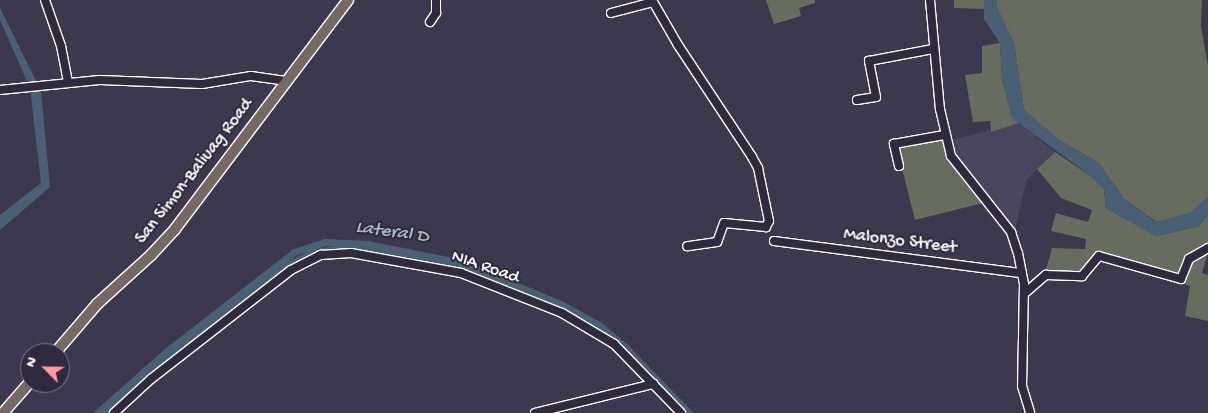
<!DOCTYPE html>
<html>
<head>
<meta charset="utf-8">
<style>
  body { margin:0 }
  #map { position:relative; width:1208px; height:413px; overflow:hidden; background:#3c384e; font-family:"Gochi Hand",sans-serif }
  div>[style] { position:absolute }
  [style*='--x'] { left:calc(var(--x)*1px); top:calc(var(--y)*1px); width:calc(var(--w)*1px); rotate:calc(var(--a)*1deg) }
  .built>* { inset:0; background:#49465d }
  .green>* { inset:0; background:#676c5e }
  .water>* { inset:0; background:#496074 }
  .canal>* { height:7px; margin:-3.5px; padding:0 3.5px; transform-origin:3.5px; border-radius:3.5px; background:#496074 }
  .roads { filter:drop-shadow(1px 0 #fff) drop-shadow(-1px 0 #fff) drop-shadow(0 1px #fff) drop-shadow(0 -1px #fff) }
  .minor>* { height:8px; margin:-4px; padding:0 4px; transform-origin:4px; border-radius:4px; background:#2f2a3d }
  .major>* { height:10px; margin:-5px; padding:0 5px; transform-origin:5px; border-radius:5px; background:#766964 }
  span { translate:-50% -50%; white-space:nowrap; text-align:center; line-height:1.15; -webkit-text-stroke:4px #2f2a3d; paint-order:stroke }
  .street-label { font-size:18px; color:#fff }
  .water-label { font-size:19px; color:#adb7c0; font-style:italic }
  .north { position:absolute; left:20px; top:343px; width:50px; height:50px; box-sizing:border-box; background:#2f2a3d; border:1px solid #827f8b; border-radius:50%; rotate:293deg; font-size:14px; font-weight:700; line-height:20px; text-align:center; color:#fff }
  .north::after { content:''; display:block; margin:auto; width:18px; height:22px; background:#ff9aa2; clip-path:polygon(50% 0,100% 100%,50% 72%,0 100%) }
</style>
</head>
<body>
<div id="map">
  <div class="built">
    <i style="clip-path:polygon(1019px 123px,1055px 152px,1027px 179px,1015px 230px,958px 164px,948px 141px)"></i>
  </div>
  <div class="green">
    <i style="clip-path:polygon(766px 0,815px 0,815px 3px,799px 8px,801px 16px,774px 24px)"></i>
    <i style="clip-path:polygon(954px 0,984px 0,984px 9px,954px 8px)"></i>
    <i style="clip-path:polygon(997px 0,1202px 0,1201px 26px,1208px 66px,1208px 197px,1190px 213px,1157px 222px,1124px 199px,1099px 163px,1059px 140px,1024px 110px,1014px 43px,997px 8px)"></i>
    <i style="clip-path:polygon(1000px 43px,1002px 79px,1012px 117px,1019px 123px,991px 132px,990px 121px,973px 122px,965px 75px,982px 73px,982px 46px)"></i>
    <i style="clip-path:polygon(942px 139px,952px 165px,983px 203px,915px 220px,896px 145px)"></i>
    <i style="clip-path:polygon(1055px 152px,1092px 177px,1104px 189px,1106px 208px,1156px 236px,1199px 226px,1208px 215px,1208px 246px,1187px 257px,1179px 276px,1099px 253px,1080px 274px,1045px 273px,1052px 248px,1085px 249px,1086px 239px,1051px 231px,1056px 213px,1088px 222px,1092px 210px,1061px 198px,1037px 169px)"></i>
    <i style="clip-path:polygon(1208px 252px,1202px 273px,1208px 275px,1208px 321px,1185px 316px,1190px 286px,1181px 283px,1191px 260px)"></i>
  </div>
  <div class="water">
    <i style="clip-path:polygon(984px 0,997px 0,997px 8px,1014px 43px,1024px 110px,1059px 140px,1099px 163px,1124px 199px,1156px 222px,1190px 213px,1208px 197px,1208px 215px,1199px 226px,1156px 236px,1106px 208px,1104px 189px,1092px 177px,1012px 118px,1002px 79px,1000px 43px,984px 19px)"></i>
    <i style="clip-path:polygon(0 8px,41px 91px,50px 187px,0 230px,0 215px,41px 183px,30px 88px,0 20px)"></i>
    <i style="clip-path:polygon(340px 245px,464px 260px,564px 302px,602px 323px,628px 345px,694px 413px,685px 413px,603px 335px,465px 272px,321px 253px,284px 273px,153px 374px,110px 413px,100px 413px,157px 362px,282px 265px,310px 250px)"></i>
  </div>
  <div class="canal">
    <i style="--x:97;--y:413;--w:94;--a:-41.5"></i>
    <i style="--x:167;--y:351;--w:161;--a:-37.9"></i>
    <i style="--x:294;--y:252;--w:33;--a:-18"></i>
    <i style="--x:325;--y:242;--w:42;--a:2.7"></i>
    <i style="--x:367;--y:244;--w:93;--a:11.2"></i>
  </div>
  <div class="roads">
    <div class="minor">
      <i style="--x:45;--y:0;--w:49;--a:70.8"></i>
      <i style="--x:61;--y:46;--w:36;--a:79"></i>
      <i style="--x:652;--y:0;--w:52;--a:60"></i>
      <i style="--x:678;--y:45;--w:134;--a:56.5"></i>
      <i style="--x:752;--y:157;--w:13;--a:61"></i>
      <i style="--x:758;--y:168;--w:54;--a:78.3"></i>
      <i style="--x:769;--y:221;--w:7;--a:117"></i>
      <i style="--x:766;--y:227;--w:42;--a:-174.6"></i>
      <i style="--x:724;--y:223;--w:20;--a:110"></i>
      <i style="--x:717;--y:242;--w:30;--a:172"></i>
      <i style="--x:930;--y:0;--w:109;--a:84.8"></i>
      <i style="--x:940;--y:109;--w:48;--a:76.8"></i>
      <i style="--x:951;--y:156;--w:97;--a:51.7"></i>
      <i style="--x:1011;--y:232;--w:22;--a:72"></i>
      <i style="--x:1018;--y:253;--w:32;--a:79"></i>
      <i style="--x:1024;--y:284;--w:102;--a:91.1"></i>
      <i style="--x:1022;--y:386;--w:28;--a:73"></i>
      <i style="--x:611;--y:13;--w:43;--a:-14.7"></i>
      <i style="--x:430;--y:22;--w:11;--a:-56"></i>
      <i style="--x:436;--y:13;--w:13;--a:-90"></i>
      <i style="--x:0;--y:90;--w:100;--a:-5.7"></i>
      <i style="--x:100;--y:80;--w:102;--a:2.2"></i>
      <i style="--x:202;--y:84;--w:50;--a:-9.3"></i>
      <i style="--x:251;--y:76;--w:35;--a:8"></i>
      <i style="--x:857;--y:100;--w:19;--a:-9"></i>
      <i style="--x:876;--y:97;--w:37;--a:-101"></i>
      <i style="--x:869;--y:61;--w:65;--a:-10.6"></i>
      <i style="--x:899;--y:166;--w:23;--a:-103"></i>
      <i style="--x:894;--y:144;--w:51;--a:-10.2"></i>
      <i style="--x:774;--y:241;--w:250;--a:7.4"></i>
      <i style="--x:1025;--y:293;--w:28;--a:-41"></i>
      <i style="--x:1046;--y:275;--w:36;--a:2"></i>
      <i style="--x:1082;--y:276;--w:26;--a:-50"></i>
      <i style="--x:1099;--y:256;--w:85;--a:15.7"></i>
      <i style="--x:1181;--y:279;--w:22;--a:-68"></i>
      <i style="--x:1189;--y:259;--w:22;--a:-30"></i>
      <i style="--x:114;--y:413;--w:50;--a:-42.6"></i>
      <i style="--x:151;--y:379;--w:177;--a:-37.9"></i>
      <i style="--x:291;--y:270;--w:34;--a:-27"></i>
      <i style="--x:321;--y:255;--w:30;--a:-4"></i>
      <i style="--x:351;--y:253;--w:112;--a:10.3"></i>
      <i style="--x:461;--y:273;--w:109;--a:21.6"></i>
      <i style="--x:562;--y:313;--w:61;--a:30.8"></i>
      <i style="--x:614;--y:344;--w:96;--a:45.8"></i>
      <i style="--x:535;--y:413;--w:122;--a:-13.8"></i>
    </div>
    <div class="major">
      <i style="--x:55;--y:353;--w:65;--a:-49.4"></i>
      <i style="--x:97;--y:304;--w:73;--a:-42.2"></i>
      <i style="--x:151;--y:255;--w:35;--a:-47"></i>
      <i style="--x:175;--y:229;--w:287;--a:-52.9"></i>
      <i style="--x:3;--y:413;--w:41;--a:-48.9"></i>
    </div>
  </div>
  <div class="street-label">
    <span style="left:195px;top:172px;rotate:-52deg">San Simon-Baliuag Road</span>
    <span style="left:900px;top:242px;rotate:7deg">Malonzo Street</span>
    <span style="left:485px;top:268px;rotate:19deg">NIA Road</span>
  </div>
  <div class="water-label">
    <span style="left:392px;top:233px;rotate:8deg">Lateral D</span>
  </div>
  <div class="north">N</div>
</div>
</body>
</html>
